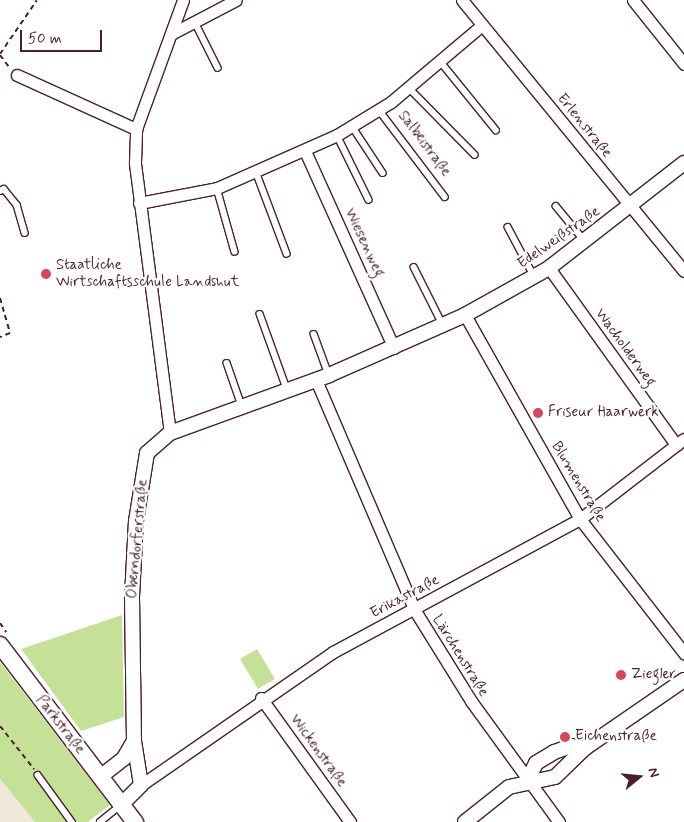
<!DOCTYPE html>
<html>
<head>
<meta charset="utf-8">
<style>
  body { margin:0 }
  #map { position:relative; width:684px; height:822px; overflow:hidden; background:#fff; font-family:Mynerve,sans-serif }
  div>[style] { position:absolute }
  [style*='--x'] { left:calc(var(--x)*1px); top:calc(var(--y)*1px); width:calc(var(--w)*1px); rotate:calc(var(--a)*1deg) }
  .built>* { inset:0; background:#f1e8da }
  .green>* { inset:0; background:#c5e198 }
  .path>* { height:2px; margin-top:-1px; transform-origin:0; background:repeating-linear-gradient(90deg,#4a1f2b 0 5px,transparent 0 9px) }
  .roads { filter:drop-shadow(1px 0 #4a1f2b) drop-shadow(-1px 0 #4a1f2b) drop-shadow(0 1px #4a1f2b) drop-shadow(0 -1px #4a1f2b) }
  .service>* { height:5.5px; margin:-2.75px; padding:0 2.75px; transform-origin:2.75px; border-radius:2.75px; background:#fff }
  .minor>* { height:11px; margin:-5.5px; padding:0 5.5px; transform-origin:5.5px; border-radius:5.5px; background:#fff }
  .tertiary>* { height:14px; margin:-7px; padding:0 7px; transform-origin:7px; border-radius:7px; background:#fff }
  .secondary>* { height:16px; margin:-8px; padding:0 8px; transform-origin:8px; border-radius:8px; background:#fff }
  .dots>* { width:14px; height:14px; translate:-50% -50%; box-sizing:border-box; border:2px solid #fff; border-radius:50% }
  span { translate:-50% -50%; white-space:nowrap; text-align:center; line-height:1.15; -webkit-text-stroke:4.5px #fff; paint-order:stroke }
  .street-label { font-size:15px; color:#4a1f2b }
  .poi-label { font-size:15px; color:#4a1f2b }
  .left { translate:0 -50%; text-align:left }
  .north { position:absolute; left:614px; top:752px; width:50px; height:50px; -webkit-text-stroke:4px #fff; paint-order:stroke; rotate:73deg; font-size:14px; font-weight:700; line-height:20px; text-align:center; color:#4a1f2b }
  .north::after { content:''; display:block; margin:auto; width:18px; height:22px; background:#4a1f2b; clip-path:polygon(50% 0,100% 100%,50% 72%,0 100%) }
  .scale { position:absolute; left:20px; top:30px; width:82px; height:22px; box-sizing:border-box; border:2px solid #4a1f2b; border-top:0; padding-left:6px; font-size:15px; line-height:18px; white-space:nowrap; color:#4a1f2b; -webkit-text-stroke:4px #fff; paint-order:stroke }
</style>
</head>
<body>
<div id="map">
  <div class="built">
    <i style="clip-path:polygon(0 779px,35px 822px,0 822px)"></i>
  </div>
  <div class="green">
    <i style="clip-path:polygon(122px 615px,124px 717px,81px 731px,21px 649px)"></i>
    <i style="clip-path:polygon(257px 649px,275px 679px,258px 689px,240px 659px)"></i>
    <i style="clip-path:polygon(0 662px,110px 805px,88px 822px,35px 822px,0 779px)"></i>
  </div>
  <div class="path">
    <i style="--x:0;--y:54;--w:65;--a:-55.6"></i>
    <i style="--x:0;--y:55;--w:15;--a:53"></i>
    <i style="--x:0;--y:298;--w:36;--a:74"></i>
    <i style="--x:10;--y:333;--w:11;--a:158"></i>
    <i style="--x:0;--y:623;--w:11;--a:56"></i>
    <i style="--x:0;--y:726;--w:55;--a:51.7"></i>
  </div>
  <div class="roads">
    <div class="service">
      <i style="--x:195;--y:22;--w:51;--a:63.4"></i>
      <i style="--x:440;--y:61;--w:89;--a:50.9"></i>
      <i style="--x:408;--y:87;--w:95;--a:45.4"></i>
      <i style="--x:379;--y:110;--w:109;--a:52.8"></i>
      <i style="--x:352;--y:126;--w:56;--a:56.6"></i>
      <i style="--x:337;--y:135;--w:72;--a:63.8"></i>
      <i style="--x:257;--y:174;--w:85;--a:69.4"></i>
      <i style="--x:217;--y:188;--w:66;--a:74.3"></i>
      <i style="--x:0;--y:191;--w:4;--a:-27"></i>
      <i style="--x:4;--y:189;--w:21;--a:51"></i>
      <i style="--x:17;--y:205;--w:29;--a:74"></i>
      <i style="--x:556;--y:206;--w:44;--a:50.5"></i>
      <i style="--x:508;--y:227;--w:55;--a:62"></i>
      <i style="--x:414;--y:267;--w:65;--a:63.4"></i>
      <i style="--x:260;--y:314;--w:80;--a:70.2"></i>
      <i style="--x:314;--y:334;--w:44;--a:69.9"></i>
      <i style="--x:227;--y:363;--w:46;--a:70.8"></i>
      <i style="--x:38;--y:775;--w:58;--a:54.1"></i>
      <i style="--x:100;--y:822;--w:26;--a:-39"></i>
    </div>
    <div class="minor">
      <i style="--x:462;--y:0;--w:350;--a:50.7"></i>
      <i style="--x:633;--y:0;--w:82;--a:51.4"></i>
      <i style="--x:171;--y:34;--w:73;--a:-27.6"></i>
      <i style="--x:17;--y:75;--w:131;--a:24.4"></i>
      <i style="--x:305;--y:151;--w:216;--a:65.7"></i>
      <i style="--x:139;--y:203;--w:79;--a:-10.9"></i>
      <i style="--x:217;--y:188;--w:131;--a:-23.8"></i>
      <i style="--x:337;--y:135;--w:63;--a:-31.4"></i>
      <i style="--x:391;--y:102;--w:119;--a:-40.2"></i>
      <i style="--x:549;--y:268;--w:218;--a:54.3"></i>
      <i style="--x:465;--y:315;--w:234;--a:60.6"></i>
      <i style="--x:580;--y:519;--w:170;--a:52.2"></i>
      <i style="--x:316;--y:380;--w:249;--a:66.8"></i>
      <i style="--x:414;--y:609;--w:108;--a:58.2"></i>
      <i style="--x:471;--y:701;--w:150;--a:54"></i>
      <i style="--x:170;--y:433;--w:273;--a:-97.4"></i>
      <i style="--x:135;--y:162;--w:33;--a:-88"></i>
      <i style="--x:136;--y:129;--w:137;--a:-70"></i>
      <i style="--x:261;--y:698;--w:153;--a:54.3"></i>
      <i style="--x:141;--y:785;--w:234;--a:-34.7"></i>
      <i style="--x:333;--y:652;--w:281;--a:-28.3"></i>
      <i style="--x:580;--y:519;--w:131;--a:-37.6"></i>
    </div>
    <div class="tertiary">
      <i style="--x:100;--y:777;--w:31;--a:-38"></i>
      <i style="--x:124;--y:758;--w:20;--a:-60"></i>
      <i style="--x:527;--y:781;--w:20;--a:-63"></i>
      <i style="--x:536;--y:763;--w:21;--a:-31"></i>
      <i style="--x:554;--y:752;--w:18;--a:-19"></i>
      <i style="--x:571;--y:746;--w:14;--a:8"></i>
      <i style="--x:121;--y:805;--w:28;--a:-45"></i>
      <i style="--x:141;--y:785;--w:45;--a:-99"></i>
      <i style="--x:134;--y:741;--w:144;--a:-90.8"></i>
      <i style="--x:132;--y:597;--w:76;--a:-87"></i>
      <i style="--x:136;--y:521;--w:69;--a:-80.8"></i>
      <i style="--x:147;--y:453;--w:30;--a:-41"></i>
      <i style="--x:170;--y:433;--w:169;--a:-20"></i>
      <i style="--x:329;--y:375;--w:149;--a:-23.8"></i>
      <i style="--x:465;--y:315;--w:96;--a:-29.2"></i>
      <i style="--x:549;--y:268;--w:171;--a:-37.9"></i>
      <i style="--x:465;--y:822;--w:56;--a:-38.5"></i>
      <i style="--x:509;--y:787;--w:47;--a:-12.3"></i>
      <i style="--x:555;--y:777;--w:42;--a:-44"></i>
      <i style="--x:585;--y:748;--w:120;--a:-34.5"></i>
    </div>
    <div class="secondary">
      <i style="--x:0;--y:645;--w:223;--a:52.7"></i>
    </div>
  </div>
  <div class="dots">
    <i style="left:46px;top:274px;background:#d1495b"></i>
    <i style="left:538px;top:413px;background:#d1495b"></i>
    <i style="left:621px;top:675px;background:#d1495b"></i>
    <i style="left:565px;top:737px;background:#d1495b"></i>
  </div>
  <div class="street-label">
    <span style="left:584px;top:126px;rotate:51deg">Erlenstraße</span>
    <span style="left:424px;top:144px;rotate:53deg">Salbeistraße</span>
    <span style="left:559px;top:238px;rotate:-35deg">Edelweißstraße</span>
    <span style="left:364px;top:243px;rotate:65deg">Wiesenweg</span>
    <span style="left:625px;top:348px;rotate:54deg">Wacholderweg</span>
    <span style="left:578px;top:482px;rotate:59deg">Blumenstraße</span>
    <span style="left:138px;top:539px;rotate:-85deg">Oberndorferstraße</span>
    <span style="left:405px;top:597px;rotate:-28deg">Erikastraße</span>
    <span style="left:460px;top:656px;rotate:58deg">Lärchenstraße</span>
    <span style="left:60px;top:725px;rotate:52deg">Parkstraße</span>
    <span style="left:318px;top:751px;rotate:54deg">Wickenstraße</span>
  </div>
  <div class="poi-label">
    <span class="left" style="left:56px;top:274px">Staatliche<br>Wirtschaftsschule Landshut</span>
    <span class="left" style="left:548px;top:413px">Friseur Haarwerk</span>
    <span class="left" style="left:631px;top:675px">Ziegler</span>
    <span class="left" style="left:575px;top:737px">Eichenstraße</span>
  </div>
  <div class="north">N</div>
  <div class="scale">50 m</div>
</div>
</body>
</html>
